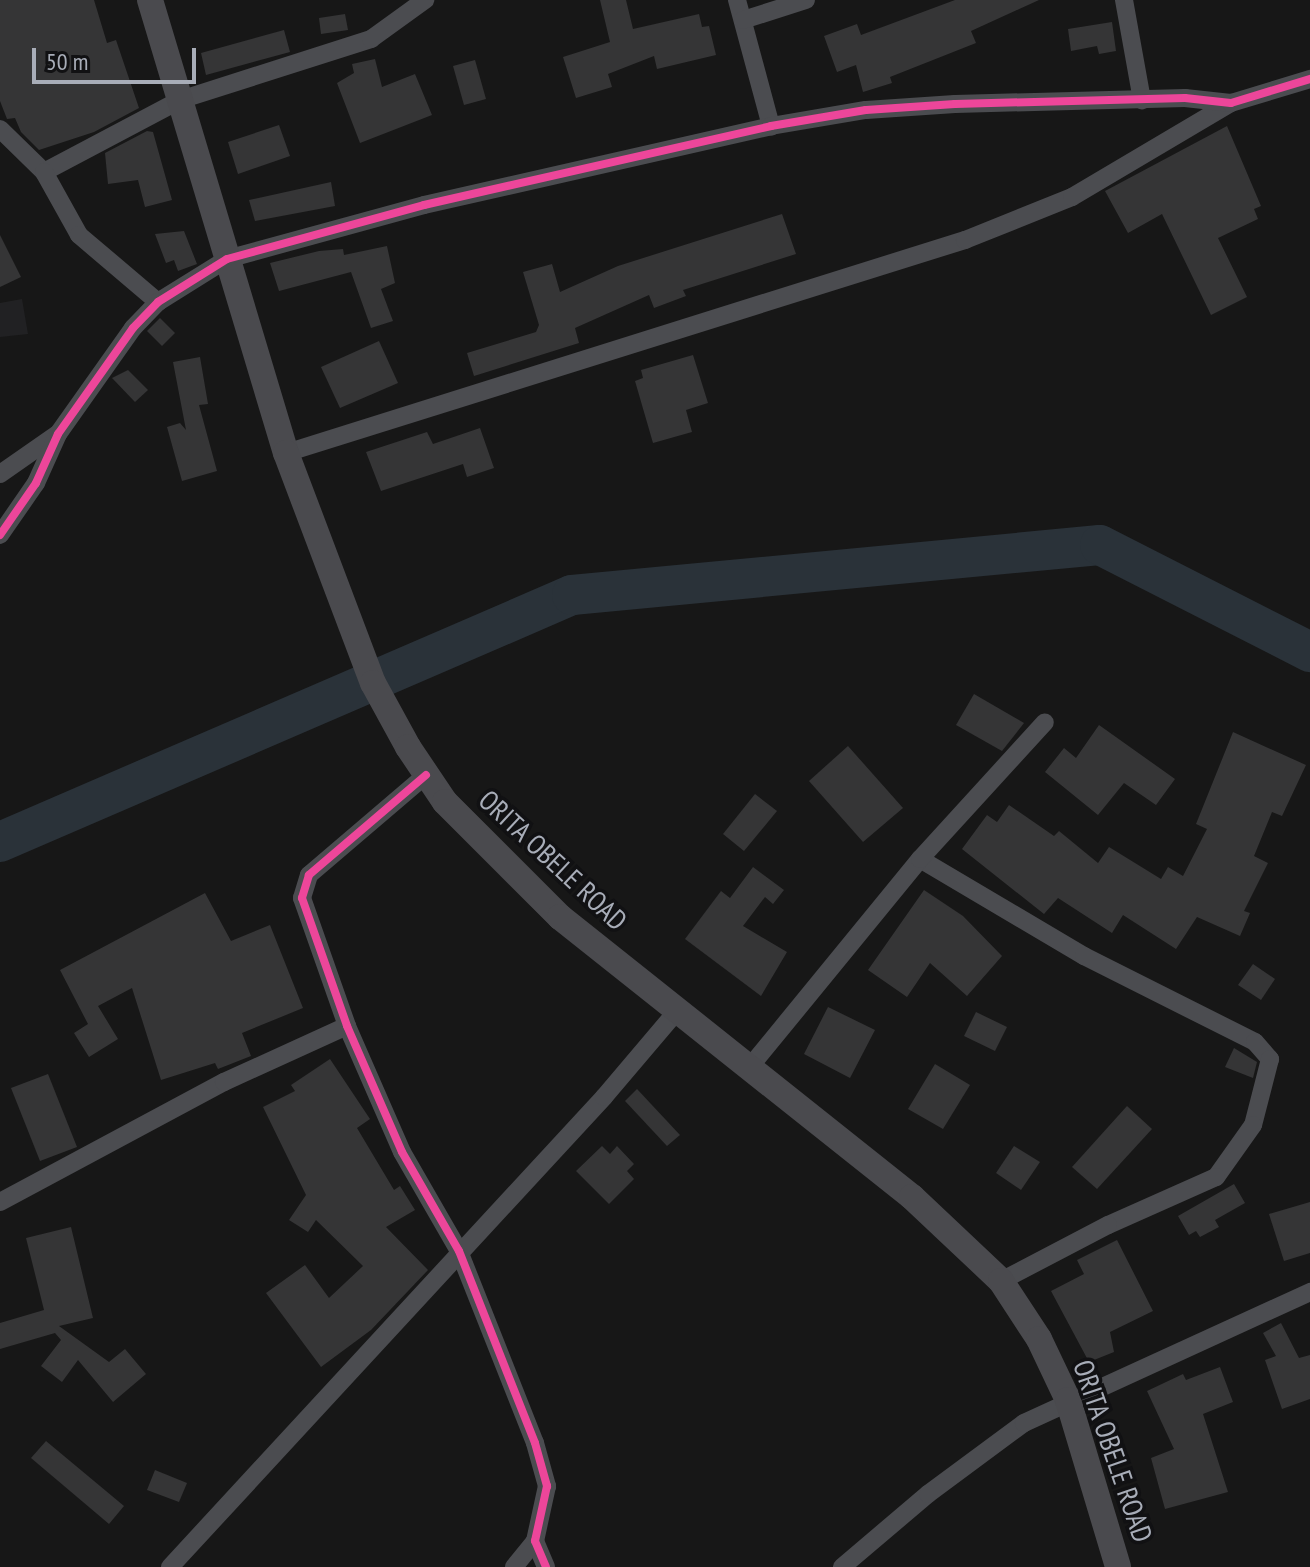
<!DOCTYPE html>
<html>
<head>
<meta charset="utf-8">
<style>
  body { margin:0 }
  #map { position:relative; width:1310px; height:1567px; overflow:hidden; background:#171717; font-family:"PT Sans Narrow",sans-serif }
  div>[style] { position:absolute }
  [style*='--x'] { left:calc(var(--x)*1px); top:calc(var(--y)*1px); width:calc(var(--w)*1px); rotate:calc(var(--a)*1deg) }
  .built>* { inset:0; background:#212123 }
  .river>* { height:40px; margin:-20px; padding:0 20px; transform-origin:20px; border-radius:20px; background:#2a3239 }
  .building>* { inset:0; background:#353536 }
  .minor>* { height:18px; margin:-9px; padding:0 9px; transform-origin:9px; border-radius:9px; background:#4b4c50 }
  .secondary>* { height:26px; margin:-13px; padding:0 13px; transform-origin:13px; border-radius:13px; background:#4a4a4e }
  .cycleway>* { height:8px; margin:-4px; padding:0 4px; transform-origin:4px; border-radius:4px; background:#ed469a }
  span { translate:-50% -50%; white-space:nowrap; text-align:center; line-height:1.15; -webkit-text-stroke:7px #111113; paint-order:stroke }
  .street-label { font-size:28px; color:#a8adb8 }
  .scale { position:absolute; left:32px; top:48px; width:164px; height:36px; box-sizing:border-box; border:4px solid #a8adb8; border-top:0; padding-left:10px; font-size:24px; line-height:28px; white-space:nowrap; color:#a8adb8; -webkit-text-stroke:6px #111113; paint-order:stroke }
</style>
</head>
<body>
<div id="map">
  <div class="built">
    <i style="clip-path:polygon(22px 299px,28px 334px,0 337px,0 303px)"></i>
  </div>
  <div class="river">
    <i style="--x:0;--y:842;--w:623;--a:-23.36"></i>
    <i style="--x:572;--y:595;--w:530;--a:-5.41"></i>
    <i style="--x:1100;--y:545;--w:236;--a:27"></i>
  </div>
  <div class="building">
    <i style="clip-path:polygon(0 0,94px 0,107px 43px,116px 40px,139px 108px,94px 132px,39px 150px,21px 132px,15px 118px,7px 119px,0 101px)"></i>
    <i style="clip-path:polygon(600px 0,626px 0,633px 29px,699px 14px,702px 27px,709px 26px,716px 55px,657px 69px,654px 56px,608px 74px,612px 87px,576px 98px,563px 57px,610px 42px)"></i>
    <i style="clip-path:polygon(955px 0,1039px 0,971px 31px,976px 43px,890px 77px,892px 83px,863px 92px,856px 65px,837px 72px,824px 36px,857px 24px,861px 35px)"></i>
    <i style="clip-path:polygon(345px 14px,348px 30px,321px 34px,319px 18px)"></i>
    <i style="clip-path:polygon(1112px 22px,1116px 51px,1099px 54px,1097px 46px,1071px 51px,1068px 29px)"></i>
    <i style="clip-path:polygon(284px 30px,290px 52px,206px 75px,201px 53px)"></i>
    <i style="clip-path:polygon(375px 59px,382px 87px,415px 74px,432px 115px,360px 143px,337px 83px,354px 73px,352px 64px)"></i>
    <i style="clip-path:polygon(475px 60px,486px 99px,464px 105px,453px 66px)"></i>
    <i style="clip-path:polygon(279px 125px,290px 156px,238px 174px,228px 142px)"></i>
    <i style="clip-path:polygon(1227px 126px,1261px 206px,1254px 209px,1258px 219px,1218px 238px,1247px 297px,1211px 315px,1162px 214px,1128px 233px,1105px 191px)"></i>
    <i style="clip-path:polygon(147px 131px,153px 132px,172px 200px,145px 207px,138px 180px,108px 184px,105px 153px)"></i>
    <i style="clip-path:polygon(331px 182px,335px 206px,255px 221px,249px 200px)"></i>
    <i style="clip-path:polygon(782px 214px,796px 254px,683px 290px,686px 296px,654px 308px,649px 295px,575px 328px,579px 343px,474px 376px,467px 353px,536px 332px,539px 325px,523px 272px,552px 264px,560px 292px,618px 266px)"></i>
    <i style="clip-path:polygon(184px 231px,197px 264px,178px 271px,174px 260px,166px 263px,155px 234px)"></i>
    <i style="clip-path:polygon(0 235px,21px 277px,0 287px)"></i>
    <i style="clip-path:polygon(387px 246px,395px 283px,381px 289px,393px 321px,371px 328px,351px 272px,279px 291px,270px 263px,319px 251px,343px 249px,344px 255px)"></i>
    <i style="clip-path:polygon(160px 318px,175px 333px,162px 346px,147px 331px)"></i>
    <i style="clip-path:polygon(379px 341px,398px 383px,340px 408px,321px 367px)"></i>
    <i style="clip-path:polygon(693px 355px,708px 403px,686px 410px,692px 432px,653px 443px,635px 381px,643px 378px,641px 370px)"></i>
    <i style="clip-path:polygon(200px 357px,208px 404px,199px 405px,217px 471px,182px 481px,167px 427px,180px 423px,186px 430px,173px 362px)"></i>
    <i style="clip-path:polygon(128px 370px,148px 390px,135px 402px,112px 378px)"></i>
    <i style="clip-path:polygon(480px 428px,494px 468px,467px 477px,463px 464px,381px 491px,366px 452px,427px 432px,433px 444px)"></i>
    <i style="clip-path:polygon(974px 694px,1024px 723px,1002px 751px,956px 725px)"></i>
    <i style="clip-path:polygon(1099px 725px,1175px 779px,1156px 805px,1124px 783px,1098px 815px,1045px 772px,1064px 748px,1076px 758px)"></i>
    <i style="clip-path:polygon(1233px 732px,1306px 765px,1282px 816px,1272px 812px,1254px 856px,1268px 863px,1244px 911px,1250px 913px,1240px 936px,1197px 917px,1176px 949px,1123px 915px,1112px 933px,1058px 898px,1044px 914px,962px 849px,987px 815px,997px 822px,1009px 805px,1054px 836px,1059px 831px,1098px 863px,1109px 847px,1161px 879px,1168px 867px,1183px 876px,1207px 829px,1196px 824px)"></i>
    <i style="clip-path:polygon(848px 746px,903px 808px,863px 842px,809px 781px)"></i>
    <i style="clip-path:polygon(755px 794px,777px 811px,744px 851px,723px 834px)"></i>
    <i style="clip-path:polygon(753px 867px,784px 890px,773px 904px,765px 897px,743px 926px,787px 952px,761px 996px,685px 939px,721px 891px,730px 898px)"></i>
    <i style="clip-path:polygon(924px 890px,963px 916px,1002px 956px,967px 996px,930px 963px,907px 997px,868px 970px)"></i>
    <i style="clip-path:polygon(205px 893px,231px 941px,270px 925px,303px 1008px,242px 1033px,251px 1056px,218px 1069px,215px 1063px,161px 1080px,132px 988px,98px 1006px,118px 1039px,89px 1057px,74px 1033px,88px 1024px,60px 970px)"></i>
    <i style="clip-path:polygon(1253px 964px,1275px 979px,1261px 1000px,1238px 985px)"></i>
    <i style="clip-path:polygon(828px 1007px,875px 1030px,850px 1078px,804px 1054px)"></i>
    <i style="clip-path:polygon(976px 1012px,1007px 1027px,995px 1051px,964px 1036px)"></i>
    <i style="clip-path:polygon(1234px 1048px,1257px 1062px,1253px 1078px,1225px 1067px)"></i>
    <i style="clip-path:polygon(330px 1059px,370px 1119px,357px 1128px,394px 1190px,400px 1186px,415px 1210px,386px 1227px,428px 1270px,371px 1330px,321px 1367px,266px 1293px,305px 1265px,329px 1298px,363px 1266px,316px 1220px,308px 1232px,289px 1220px,306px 1195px,263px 1107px,295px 1091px,291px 1085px)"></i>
    <i style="clip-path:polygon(935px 1064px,970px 1085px,943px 1129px,908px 1109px)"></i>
    <i style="clip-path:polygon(48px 1074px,77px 1147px,40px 1161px,11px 1088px)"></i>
    <i style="clip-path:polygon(637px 1089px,680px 1135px,667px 1146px,625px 1101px)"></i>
    <i style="clip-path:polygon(1127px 1106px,1152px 1129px,1097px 1189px,1072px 1167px)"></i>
    <i style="clip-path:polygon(602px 1146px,610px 1154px,617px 1146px,634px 1164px,627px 1171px,634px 1179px,609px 1204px,576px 1171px)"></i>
    <i style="clip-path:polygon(1014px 1146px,1040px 1162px,1021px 1190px,996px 1173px)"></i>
    <i style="clip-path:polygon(1234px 1184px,1245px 1203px,1215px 1220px,1219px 1227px,1200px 1237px,1196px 1231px,1189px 1235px,1178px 1216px)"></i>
    <i style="clip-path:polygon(1310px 1202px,1310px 1253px,1284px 1261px,1269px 1214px)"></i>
    <i style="clip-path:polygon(71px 1227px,93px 1318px,59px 1326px,109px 1362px,125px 1349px,146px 1374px,113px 1402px,78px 1360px,62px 1382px,41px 1366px,61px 1340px,55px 1333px,0 1349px,0 1323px,44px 1310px,26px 1238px)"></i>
    <i style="clip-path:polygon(1117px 1240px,1153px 1311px,1110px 1332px,1114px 1352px,1089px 1362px,1051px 1291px,1084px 1274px,1077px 1260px)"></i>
    <i style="clip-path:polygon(1281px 1323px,1299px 1358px,1310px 1355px,1310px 1399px,1282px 1409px,1265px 1360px,1276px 1356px,1263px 1333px)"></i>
    <i style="clip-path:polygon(1220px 1367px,1233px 1402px,1203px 1414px,1228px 1492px,1165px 1509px,1151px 1458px,1174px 1449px,1147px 1391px,1183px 1374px,1186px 1380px)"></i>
    <i style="clip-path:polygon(46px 1441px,124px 1506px,109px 1524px,31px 1458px)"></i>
    <i style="clip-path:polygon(155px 1470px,187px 1483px,179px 1502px,147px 1490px)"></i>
  </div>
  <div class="minor">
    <i style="--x:737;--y:0;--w:131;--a:74.9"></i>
    <i style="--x:1124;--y:0;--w:102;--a:79.8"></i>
    <i style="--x:743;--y:20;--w:66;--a:-17.6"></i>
    <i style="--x:0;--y:129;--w:62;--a:44.3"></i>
    <i style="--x:44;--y:172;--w:154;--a:-27.9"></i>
    <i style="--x:180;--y:100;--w:201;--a:-17.7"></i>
    <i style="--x:371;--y:39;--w:67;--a:-35.8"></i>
    <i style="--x:44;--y:172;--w:72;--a:60.9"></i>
    <i style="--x:79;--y:235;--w:104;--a:40.3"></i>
    <i style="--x:286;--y:453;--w:712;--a:-17.42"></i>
    <i style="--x:965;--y:240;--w:115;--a:-21.9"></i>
    <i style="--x:1072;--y:197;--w:185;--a:-30.6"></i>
    <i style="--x:0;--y:474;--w:68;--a:-34.9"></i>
    <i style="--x:0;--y:535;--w:63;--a:-55.3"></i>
    <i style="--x:36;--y:483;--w:54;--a:-65.8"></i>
    <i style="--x:58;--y:434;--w:130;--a:-54.7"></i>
    <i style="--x:133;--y:328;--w:36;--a:-46"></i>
    <i style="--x:158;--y:302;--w:81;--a:-31.9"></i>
    <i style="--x:227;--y:259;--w:204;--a:-15.3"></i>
    <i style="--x:424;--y:205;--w:356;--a:-12.8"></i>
    <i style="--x:771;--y:126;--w:96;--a:-9.6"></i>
    <i style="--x:866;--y:110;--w:89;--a:-3.9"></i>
    <i style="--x:955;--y:104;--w:230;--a:-1.5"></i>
    <i style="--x:1185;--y:98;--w:46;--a:6.2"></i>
    <i style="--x:1231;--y:103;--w:83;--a:-16.9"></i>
    <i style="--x:426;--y:775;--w:154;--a:139.5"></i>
    <i style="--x:309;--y:875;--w:24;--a:107"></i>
    <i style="--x:302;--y:898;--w:136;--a:70.6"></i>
    <i style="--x:347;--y:1026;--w:137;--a:66.4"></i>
    <i style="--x:402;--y:1152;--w:114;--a:60.1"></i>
    <i style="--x:459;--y:1251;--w:206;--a:68.4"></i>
    <i style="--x:535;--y:1443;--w:45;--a:74.4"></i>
    <i style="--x:547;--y:1486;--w:56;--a:102.3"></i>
    <i style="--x:535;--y:1541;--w:28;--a:67"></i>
    <i style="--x:920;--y:859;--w:191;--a:30.6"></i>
    <i style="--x:1084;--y:956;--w:191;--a:26.7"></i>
    <i style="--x:1255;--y:1042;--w:23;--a:49"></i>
    <i style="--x:1270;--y:1059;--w:68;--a:104.4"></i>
    <i style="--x:1253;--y:1125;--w:64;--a:125.4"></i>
    <i style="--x:1216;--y:1177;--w:118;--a:156"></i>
    <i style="--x:1108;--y:1225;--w:121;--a:152.4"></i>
    <i style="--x:749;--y:1068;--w:270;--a:-50.7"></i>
    <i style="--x:920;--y:859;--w:185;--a:-47.6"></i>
    <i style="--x:0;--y:1202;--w:254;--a:-28.2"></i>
    <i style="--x:224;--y:1082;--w:135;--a:-24.5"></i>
    <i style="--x:170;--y:1567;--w:640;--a:-47.28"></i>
    <i style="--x:604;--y:1097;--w:111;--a:-49.7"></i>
    <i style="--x:514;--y:1567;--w:33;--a:-51"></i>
    <i style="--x:842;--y:1567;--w:113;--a:-40.3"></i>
    <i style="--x:928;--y:1494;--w:119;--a:-36.5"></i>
    <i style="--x:1024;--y:1423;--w:315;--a:-24.6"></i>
  </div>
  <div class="secondary">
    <i style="--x:150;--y:0;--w:473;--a:73.3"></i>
    <i style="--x:286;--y:453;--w:246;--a:69.3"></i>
    <i style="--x:373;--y:683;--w:73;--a:61.3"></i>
    <i style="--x:408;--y:747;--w:66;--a:56.1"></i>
    <i style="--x:445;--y:802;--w:163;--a:45"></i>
    <i style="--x:560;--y:917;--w:450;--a:38.5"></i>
    <i style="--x:912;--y:1197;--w:122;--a:43.3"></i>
    <i style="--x:1001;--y:1281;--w:69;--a:56.8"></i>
    <i style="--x:1039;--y:1339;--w:68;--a:64.6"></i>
    <i style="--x:1068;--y:1400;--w:174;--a:73.3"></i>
  </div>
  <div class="cycleway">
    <i style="--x:0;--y:535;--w:63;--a:-55.3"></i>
    <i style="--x:36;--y:483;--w:54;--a:-65.8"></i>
    <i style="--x:58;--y:434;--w:130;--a:-54.7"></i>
    <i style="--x:133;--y:328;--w:36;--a:-46"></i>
    <i style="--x:158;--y:302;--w:81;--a:-31.9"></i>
    <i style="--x:227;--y:259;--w:204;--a:-15.3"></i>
    <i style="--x:424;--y:205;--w:356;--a:-12.8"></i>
    <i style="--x:771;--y:126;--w:96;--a:-9.6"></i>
    <i style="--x:866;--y:110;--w:89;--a:-3.9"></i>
    <i style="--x:955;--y:104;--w:230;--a:-1.5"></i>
    <i style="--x:1185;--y:98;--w:46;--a:6.2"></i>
    <i style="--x:1231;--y:103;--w:83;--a:-16.9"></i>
    <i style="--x:426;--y:775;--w:154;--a:139.5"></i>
    <i style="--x:309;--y:875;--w:24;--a:107"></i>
    <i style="--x:302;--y:898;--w:136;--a:70.6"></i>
    <i style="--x:347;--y:1026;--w:137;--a:66.4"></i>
    <i style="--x:402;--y:1152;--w:114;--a:60.1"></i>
    <i style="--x:459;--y:1251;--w:206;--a:68.4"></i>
    <i style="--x:535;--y:1443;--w:45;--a:74.4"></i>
    <i style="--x:547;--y:1486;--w:56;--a:102.3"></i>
    <i style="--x:535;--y:1541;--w:28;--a:67"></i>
  </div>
  <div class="street-label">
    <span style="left:553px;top:860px;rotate:43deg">ORITA OBELE ROAD</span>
    <span style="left:1113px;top:1451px;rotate:71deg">ORITA OBELE ROAD</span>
  </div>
  <div class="scale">50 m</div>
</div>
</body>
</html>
